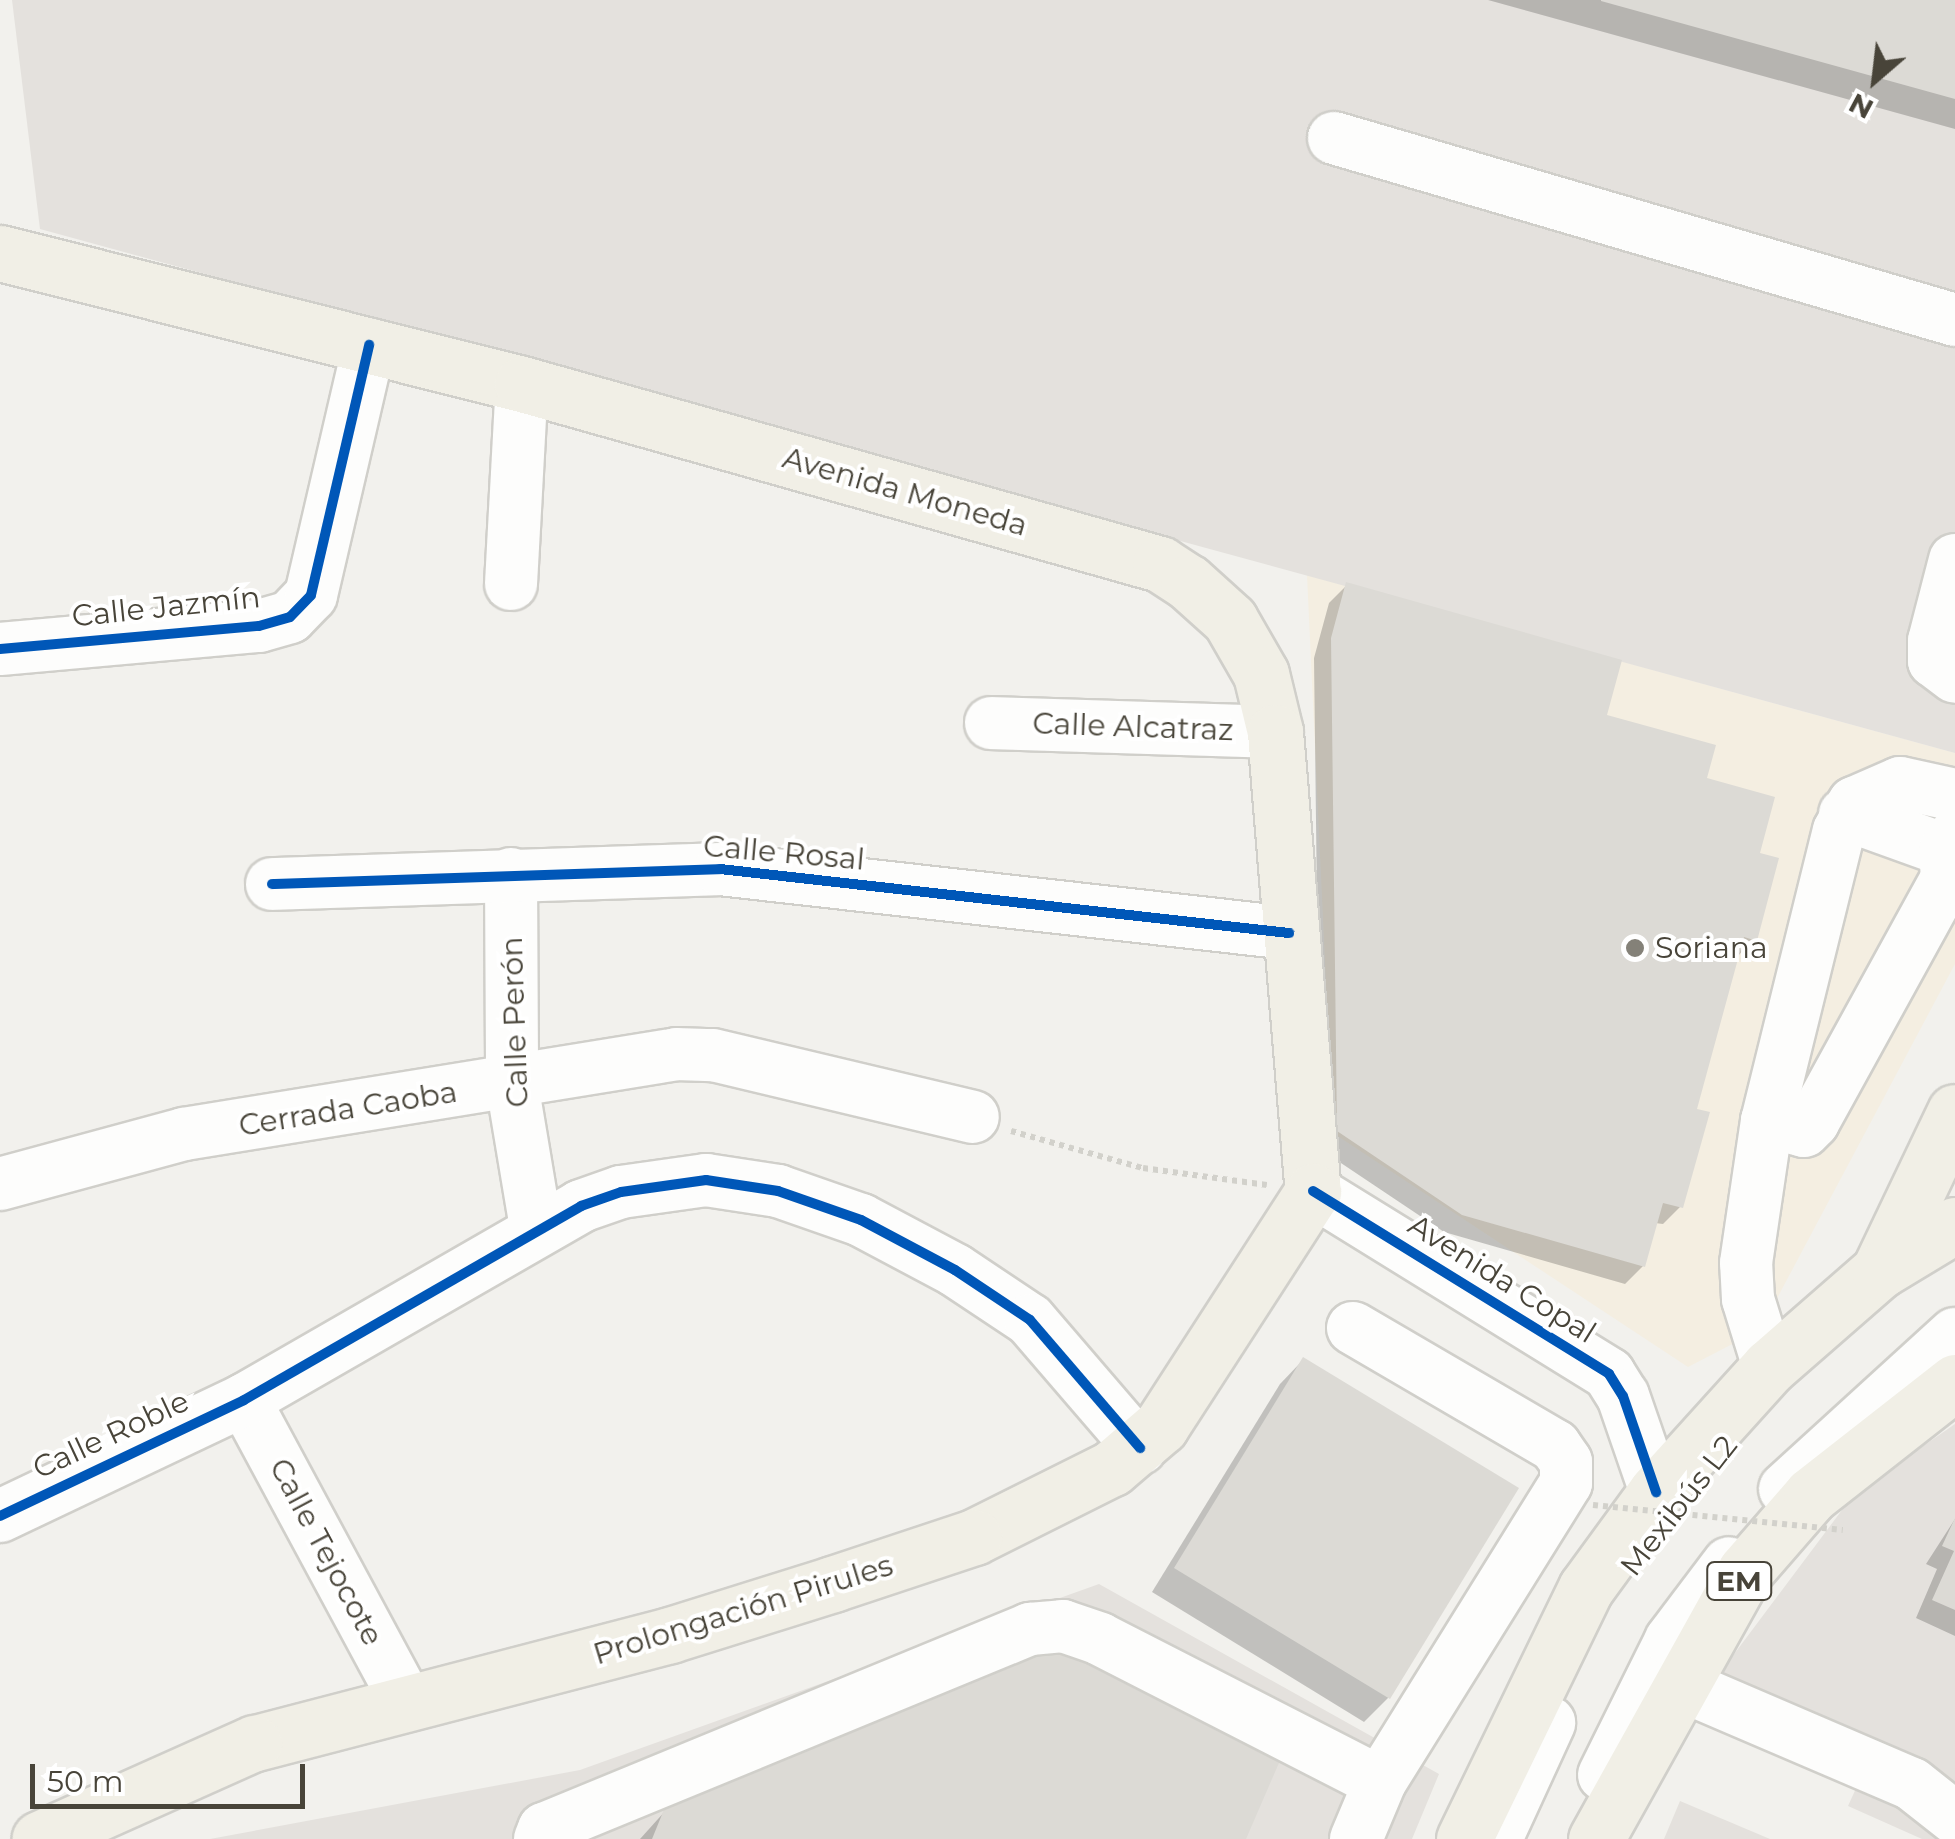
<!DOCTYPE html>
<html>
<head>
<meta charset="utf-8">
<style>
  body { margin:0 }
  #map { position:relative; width:1955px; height:1839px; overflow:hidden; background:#f2f1ed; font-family:Montserrat,sans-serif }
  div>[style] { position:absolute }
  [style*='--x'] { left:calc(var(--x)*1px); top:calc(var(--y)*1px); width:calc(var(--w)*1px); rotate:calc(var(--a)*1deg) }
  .commercial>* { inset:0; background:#f4eee1 }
  .industrial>* { inset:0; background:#e4e1dd }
  .shadow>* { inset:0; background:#0003 }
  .building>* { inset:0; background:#dcdad5 }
  .path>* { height:6px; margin-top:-3px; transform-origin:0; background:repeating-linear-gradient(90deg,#d2d1cb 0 5px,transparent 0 10px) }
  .roads { filter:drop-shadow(2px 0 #d0cfca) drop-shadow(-2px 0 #d0cfca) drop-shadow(0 2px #d0cfca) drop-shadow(0 -2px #d0cfca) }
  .minor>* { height:52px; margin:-26px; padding:0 26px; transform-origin:26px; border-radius:26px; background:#fdfdfc }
  .major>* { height:55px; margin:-27.5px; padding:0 27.5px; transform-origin:27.5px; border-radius:27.5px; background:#f1efe6 }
  .path-bridge>* { height:6px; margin-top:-3px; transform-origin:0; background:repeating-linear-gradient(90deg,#d2d1cb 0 5px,transparent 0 10px) }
  .cycleway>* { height:10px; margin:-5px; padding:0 5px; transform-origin:5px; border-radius:5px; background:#0057b8 }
  .dots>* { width:28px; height:28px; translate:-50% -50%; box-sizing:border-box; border:5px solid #fff; border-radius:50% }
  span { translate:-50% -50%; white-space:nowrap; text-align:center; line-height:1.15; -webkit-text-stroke:8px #fff; paint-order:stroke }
  .shield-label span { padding:2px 8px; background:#fff; border:2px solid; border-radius:8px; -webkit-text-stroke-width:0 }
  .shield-label { font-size:28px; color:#484439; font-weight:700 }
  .street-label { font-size:30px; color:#484439 }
  .poi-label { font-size:30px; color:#484439 }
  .left { translate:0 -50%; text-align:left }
  .north { position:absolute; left:1825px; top:30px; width:100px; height:100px; -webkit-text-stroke:8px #fff; paint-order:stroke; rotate:208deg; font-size:28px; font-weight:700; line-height:40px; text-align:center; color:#484439 }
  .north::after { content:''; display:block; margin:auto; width:35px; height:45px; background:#484439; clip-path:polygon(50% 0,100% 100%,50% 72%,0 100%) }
  .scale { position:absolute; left:30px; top:1764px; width:275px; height:45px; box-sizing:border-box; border:5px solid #484439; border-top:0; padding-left:12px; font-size:30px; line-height:35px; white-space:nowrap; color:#484439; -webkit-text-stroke:8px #fff; paint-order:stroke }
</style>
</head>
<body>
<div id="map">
  <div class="commercial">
    <i style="clip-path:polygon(1307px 575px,1955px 753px,1955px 964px,1774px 1304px,1775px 1322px,1688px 1367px,1333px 1133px)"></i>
  </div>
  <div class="industrial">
    <i style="clip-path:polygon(12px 0,1955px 0,1955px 753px,40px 229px)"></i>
    <i style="clip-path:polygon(1955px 1424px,1955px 1839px,1922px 1839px,1848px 1806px,1858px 1784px,1714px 1681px,1854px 1494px)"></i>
    <i style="clip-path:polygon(1099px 1584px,1439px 1774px,1412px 1839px,210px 1839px,580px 1770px)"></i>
    <i style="clip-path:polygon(1680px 1801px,1770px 1839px,1664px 1839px)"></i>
  </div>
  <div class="shadow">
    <i style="clip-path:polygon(1488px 0,1955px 0,1955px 129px)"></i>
    <i style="clip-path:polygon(1347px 585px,1604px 717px,1704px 779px,1757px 855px,1754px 939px,1735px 959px,1694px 1110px,1681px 1206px,1663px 1224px,1655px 1223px,1643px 1266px,1625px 1284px,1444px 1232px,1320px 1149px,1314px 658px,1329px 603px)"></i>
    <i style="clip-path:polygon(1303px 1360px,1515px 1489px,1388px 1698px,1364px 1722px,1152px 1592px,1280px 1384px)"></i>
    <i style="clip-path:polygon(1955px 1519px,1955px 1636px,1916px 1618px,1937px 1569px,1926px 1564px)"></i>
    <i style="clip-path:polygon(667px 1809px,1243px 1839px,640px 1839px)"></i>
  </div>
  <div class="building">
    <i style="clip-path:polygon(1601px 0,1955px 0,1955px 99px,1601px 1px)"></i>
    <i style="clip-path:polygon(1346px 582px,1622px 660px,1607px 715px,1716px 745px,1707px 778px,1775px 797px,1760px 853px,1779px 858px,1757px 941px,1744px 937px,1697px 1109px,1710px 1112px,1683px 1208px,1663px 1203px,1645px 1267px,1462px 1215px,1337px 1131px,1331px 638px)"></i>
    <i style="clip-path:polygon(1303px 1357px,1519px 1488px,1390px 1699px,1174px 1568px)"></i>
    <i style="clip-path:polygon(1955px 1518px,1955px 1610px,1932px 1600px,1954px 1551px,1942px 1546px)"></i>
    <i style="clip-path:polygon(1047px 1646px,1285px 1749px,1246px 1839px,652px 1839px,665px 1807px)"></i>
  </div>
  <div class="path">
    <i style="--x:1011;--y:1131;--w:137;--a:15.7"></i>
    <i style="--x:1143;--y:1168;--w:125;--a:7.8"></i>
  </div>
  <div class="roads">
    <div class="minor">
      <i style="--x:1334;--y:138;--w:647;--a:16.33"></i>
      <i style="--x:1955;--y:560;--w:84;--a:104.5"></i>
      <i style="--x:1934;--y:641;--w:20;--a:90"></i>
      <i style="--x:1934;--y:661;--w:26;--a:37"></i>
      <i style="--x:511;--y:584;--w:200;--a:-86.9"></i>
      <i style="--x:0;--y:649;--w:260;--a:-5.1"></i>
      <i style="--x:259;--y:626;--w:32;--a:-16"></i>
      <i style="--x:290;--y:617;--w:30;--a:-46"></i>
      <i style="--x:311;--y:595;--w:257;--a:-76.9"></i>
      <i style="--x:991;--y:723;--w:284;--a:1.8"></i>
      <i style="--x:1845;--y:814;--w:106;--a:19.8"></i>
      <i style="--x:511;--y:874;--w:210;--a:89.7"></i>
      <i style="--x:512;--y:1084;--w:146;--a:80.5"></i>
      <i style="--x:272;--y:884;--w:448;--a:-1.9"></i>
      <i style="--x:720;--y:869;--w:573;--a:6.42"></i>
      <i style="--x:1767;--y:1121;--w:38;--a:15"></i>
      <i style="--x:1804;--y:1131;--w:13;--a:-45"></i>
      <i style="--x:1813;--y:1122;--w:278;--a:-61.2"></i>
      <i style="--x:1947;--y:878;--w:28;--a:-94"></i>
      <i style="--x:1945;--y:850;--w:18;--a:-56"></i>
      <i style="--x:0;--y:1184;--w:191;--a:-15.2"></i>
      <i style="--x:184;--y:1134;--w:498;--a:-9.2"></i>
      <i style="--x:676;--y:1054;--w:37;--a:2"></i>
      <i style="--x:713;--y:1055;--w:267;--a:13.4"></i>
      <i style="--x:1313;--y:1191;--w:348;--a:31.7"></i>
      <i style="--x:1609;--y:1374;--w:26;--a:58"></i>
      <i style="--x:1623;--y:1396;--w:102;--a:71"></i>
      <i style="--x:1353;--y:1328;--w:234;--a:30.3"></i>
      <i style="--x:1555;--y:1446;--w:19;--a:55"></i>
      <i style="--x:1566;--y:1462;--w:21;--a:90"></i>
      <i style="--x:1566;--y:1483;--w:352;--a:121.9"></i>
      <i style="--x:1380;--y:1782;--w:62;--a:112.8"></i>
      <i style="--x:1769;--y:1367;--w:71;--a:-107.2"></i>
      <i style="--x:1748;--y:1299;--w:36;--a:-93"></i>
      <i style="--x:1746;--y:1263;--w:144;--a:-81.6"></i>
      <i style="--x:1767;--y:1121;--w:299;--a:-76.1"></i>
      <i style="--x:1839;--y:831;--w:32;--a:-62"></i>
      <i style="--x:1854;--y:803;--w:50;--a:-23.5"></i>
      <i style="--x:1900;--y:783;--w:56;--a:12.3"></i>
      <i style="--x:244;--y:1400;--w:346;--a:61.7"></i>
      <i style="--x:1785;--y:1489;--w:230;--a:-42.4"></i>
      <i style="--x:0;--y:1516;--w:270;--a:-25.4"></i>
      <i style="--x:244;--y:1400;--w:389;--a:-29.9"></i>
      <i style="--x:581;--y:1206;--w:42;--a:-19.3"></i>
      <i style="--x:621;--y:1192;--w:86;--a:-8"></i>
      <i style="--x:706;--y:1180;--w:73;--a:8.7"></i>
      <i style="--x:778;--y:1191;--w:88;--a:19.3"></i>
      <i style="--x:861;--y:1220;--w:106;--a:28"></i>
      <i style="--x:955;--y:1270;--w:90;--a:33.7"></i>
      <i style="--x:1030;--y:1320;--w:169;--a:49.3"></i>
      <i style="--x:1681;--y:1685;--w:251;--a:23.2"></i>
      <i style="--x:1912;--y:1784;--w:55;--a:38.3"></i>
      <i style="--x:1604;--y:1775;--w:151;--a:-63.6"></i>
      <i style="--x:1671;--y:1640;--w:96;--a:-53"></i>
      <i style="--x:540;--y:1839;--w:11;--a:-68"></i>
      <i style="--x:544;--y:1829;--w:526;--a:-22.37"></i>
      <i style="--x:1030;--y:1629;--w:33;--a:-5"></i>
      <i style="--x:1063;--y:1626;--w:39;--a:19"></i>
      <i style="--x:1100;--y:1639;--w:314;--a:27.1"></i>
      <i style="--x:1496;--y:1839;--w:128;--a:-65.4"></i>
    </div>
    <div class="major">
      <i style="--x:0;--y:253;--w:538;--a:14.09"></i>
      <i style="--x:522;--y:384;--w:663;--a:15.76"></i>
      <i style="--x:1160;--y:564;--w:33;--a:33"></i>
      <i style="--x:1188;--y:582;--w:57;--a:42.1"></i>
      <i style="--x:1230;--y:620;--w:62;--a:60.1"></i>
      <i style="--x:1261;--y:674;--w:60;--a:76.4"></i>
      <i style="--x:1275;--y:732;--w:461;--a:85.3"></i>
      <i style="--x:1313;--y:1191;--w:280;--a:122.9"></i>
      <i style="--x:1161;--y:1426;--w:65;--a:139.4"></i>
      <i style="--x:1112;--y:1468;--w:154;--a:153.4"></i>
      <i style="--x:974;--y:1537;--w:149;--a:161.6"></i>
      <i style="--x:833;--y:1584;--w:171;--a:162.6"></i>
      <i style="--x:670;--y:1635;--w:430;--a:165.4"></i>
      <i style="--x:254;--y:1743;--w:235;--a:155.9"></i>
      <i style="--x:1879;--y:1271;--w:176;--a:-64.5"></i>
      <i style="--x:1464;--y:1839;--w:279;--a:-64.1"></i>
      <i style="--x:1586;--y:1588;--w:119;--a:-53.9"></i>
      <i style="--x:1656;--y:1492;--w:169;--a:-47.9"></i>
      <i style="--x:1769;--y:1367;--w:146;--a:-41.1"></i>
      <i style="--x:1879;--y:1271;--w:89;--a:-31.2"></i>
      <i style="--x:1596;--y:1839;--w:307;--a:-60.9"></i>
      <i style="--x:1745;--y:1571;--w:101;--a:-49"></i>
      <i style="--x:1811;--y:1495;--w:183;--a:-38.1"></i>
    </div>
  </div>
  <div class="path-bridge">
    <i style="--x:1593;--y:1505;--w:251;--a:5.7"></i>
  </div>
  <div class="cycleway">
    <i style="--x:0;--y:649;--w:260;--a:-5.1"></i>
    <i style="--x:259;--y:626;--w:32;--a:-16"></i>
    <i style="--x:290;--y:617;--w:30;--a:-46"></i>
    <i style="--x:311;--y:595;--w:257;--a:-76.9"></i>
    <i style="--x:272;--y:884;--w:448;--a:-1.9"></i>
    <i style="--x:720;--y:869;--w:573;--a:6.42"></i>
    <i style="--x:1313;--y:1191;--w:348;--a:31.7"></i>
    <i style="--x:1609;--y:1374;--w:26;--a:58"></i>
    <i style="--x:1623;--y:1396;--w:102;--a:71"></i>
    <i style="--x:0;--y:1516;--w:270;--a:-25.4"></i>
    <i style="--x:244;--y:1400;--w:389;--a:-29.9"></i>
    <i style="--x:581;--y:1206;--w:42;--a:-19.3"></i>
    <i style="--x:621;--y:1192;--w:86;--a:-8"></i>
    <i style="--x:706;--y:1180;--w:73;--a:8.7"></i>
    <i style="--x:778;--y:1191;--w:88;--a:19.3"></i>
    <i style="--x:861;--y:1220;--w:106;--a:28"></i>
    <i style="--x:955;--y:1270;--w:90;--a:33.7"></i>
    <i style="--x:1030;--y:1320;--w:169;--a:49.3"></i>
  </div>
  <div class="dots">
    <i style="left:1635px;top:948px;background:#848178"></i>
  </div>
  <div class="shield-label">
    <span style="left:1739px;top:1581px">EM</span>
  </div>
  <div class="street-label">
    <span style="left:905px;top:492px;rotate:16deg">Avenida Moneda</span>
    <span style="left:166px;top:607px;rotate:-6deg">Calle Jazmín</span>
    <span style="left:1133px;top:727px;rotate:2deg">Calle Alcatraz</span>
    <span style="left:784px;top:853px;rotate:5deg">Calle Rosal</span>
    <span style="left:515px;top:1022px;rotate:-92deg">Calle Perón</span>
    <span style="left:348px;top:1109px;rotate:-9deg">Cerrada Caoba</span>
    <span style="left:1502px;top:1279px;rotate:32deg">Avenida Copal</span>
    <span style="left:111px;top:1435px;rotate:-25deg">Calle Roble</span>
    <span style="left:1679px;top:1506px;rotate:-52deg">Mexibús L2</span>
    <span style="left:326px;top:1552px;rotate:62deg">Calle Tejocote</span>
    <span style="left:743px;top:1610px;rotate:-17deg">Prolongación Pirules</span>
  </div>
  <div class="poi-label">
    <span class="left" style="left:1655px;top:948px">Soriana</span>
  </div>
  <div class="north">N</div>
  <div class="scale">50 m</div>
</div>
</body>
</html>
